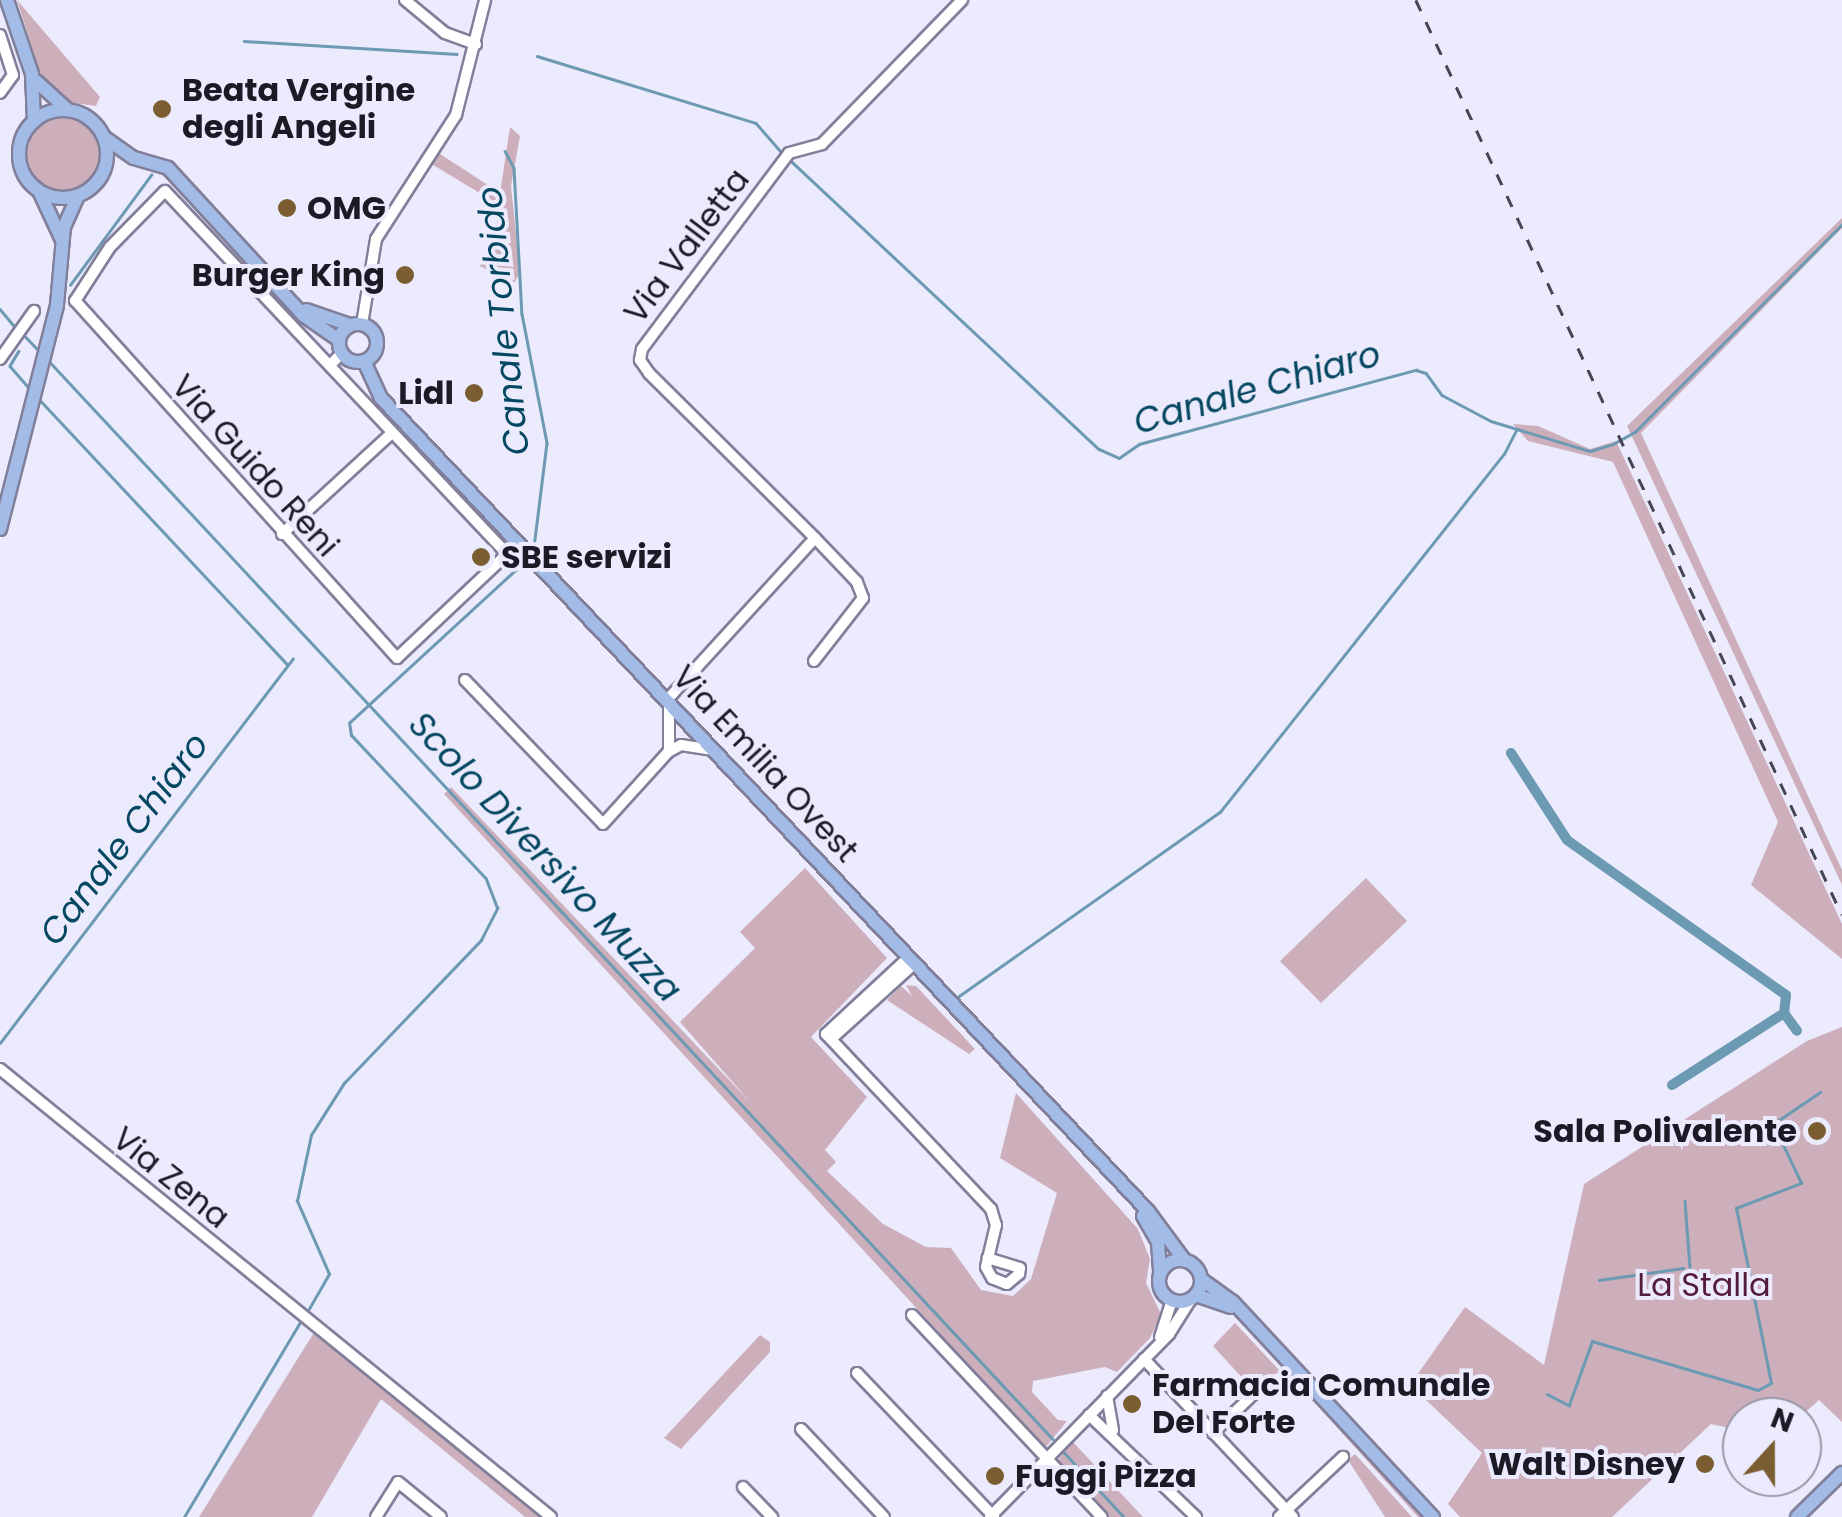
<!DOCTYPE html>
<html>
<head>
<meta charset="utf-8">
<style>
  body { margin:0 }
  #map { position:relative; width:1842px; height:1517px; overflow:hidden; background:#eceafd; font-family:Poppins,sans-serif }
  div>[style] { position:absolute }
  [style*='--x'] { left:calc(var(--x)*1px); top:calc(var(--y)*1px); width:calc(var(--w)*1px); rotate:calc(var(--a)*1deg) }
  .green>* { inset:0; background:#cdafbc }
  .round { border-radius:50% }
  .stream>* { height:2.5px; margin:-1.25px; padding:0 1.25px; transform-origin:1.25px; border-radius:1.25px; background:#6b9ab2 }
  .canal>* { height:10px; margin:-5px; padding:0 5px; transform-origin:5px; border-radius:5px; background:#6b9ab2 }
  .roads { filter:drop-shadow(2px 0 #827f9a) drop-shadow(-2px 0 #827f9a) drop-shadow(0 2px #827f9a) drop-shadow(0 -2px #827f9a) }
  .minor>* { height:10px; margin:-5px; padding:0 5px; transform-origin:5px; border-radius:5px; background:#fff }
  .major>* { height:12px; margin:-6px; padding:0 6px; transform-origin:6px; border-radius:6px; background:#a3bce7 }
  .major>.ring { margin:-6px; padding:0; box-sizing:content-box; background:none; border:12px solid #a3bce7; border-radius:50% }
  .rail>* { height:2.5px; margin-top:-1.25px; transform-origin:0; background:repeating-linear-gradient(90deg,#464552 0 12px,transparent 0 24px) }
  .dots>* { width:28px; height:28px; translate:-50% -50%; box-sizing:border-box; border:5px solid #eceafd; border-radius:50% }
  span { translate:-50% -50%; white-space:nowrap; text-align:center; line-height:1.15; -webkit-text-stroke:8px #eceafd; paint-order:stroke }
  .poi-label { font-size:32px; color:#1b1a25; font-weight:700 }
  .left { translate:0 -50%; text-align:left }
  .right { translate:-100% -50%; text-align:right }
  .street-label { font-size:32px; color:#1b1a25 }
  .park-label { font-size:32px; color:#541c3b }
  .water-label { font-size:35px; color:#044761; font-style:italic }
  .north { position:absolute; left:1722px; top:1397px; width:100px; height:100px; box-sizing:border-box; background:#eceafd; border:2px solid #9897a7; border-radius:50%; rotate:21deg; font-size:28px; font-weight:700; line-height:40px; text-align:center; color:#1b1a25 }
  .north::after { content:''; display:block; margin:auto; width:35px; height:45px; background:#7a5e31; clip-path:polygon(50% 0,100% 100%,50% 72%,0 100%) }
</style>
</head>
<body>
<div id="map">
  <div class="green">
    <i style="clip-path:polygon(17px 0,100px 97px,96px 106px,66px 102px,43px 83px)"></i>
    <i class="round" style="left:27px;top:118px;width:74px;height:74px"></i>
    <i style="clip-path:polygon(510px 127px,520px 136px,511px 186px,520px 273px,514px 283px,480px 266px,498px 229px,496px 203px,430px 163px,437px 152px,500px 193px)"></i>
    <i style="clip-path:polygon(1842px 218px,1842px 228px,1641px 433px,1842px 870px,1842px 885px,1627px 426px)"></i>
    <i style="clip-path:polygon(1513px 424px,1538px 426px,1590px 449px,1616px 441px,1842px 924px,1842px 959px,1751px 885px,1778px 822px,1613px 462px,1528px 441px)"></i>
    <i style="clip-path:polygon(451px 787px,751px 1103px,680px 1022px,755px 948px,740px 932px,805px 868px,887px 958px,811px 1037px,867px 1097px,825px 1150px,836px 1162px,827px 1171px,883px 1224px,926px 1247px,951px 1248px,981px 1290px,1013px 1296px,1031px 1279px,1057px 1193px,1000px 1158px,1016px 1093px,1138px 1229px,1150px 1259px,1146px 1283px,1161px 1314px,1150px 1338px,1117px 1372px,1105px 1367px,1033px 1381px,1032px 1392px,1058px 1420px,1067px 1421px,1045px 1448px,444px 794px)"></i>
    <i style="clip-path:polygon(1366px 878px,1407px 921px,1321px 1003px,1280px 961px)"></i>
    <i style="clip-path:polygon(906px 985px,916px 986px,975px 1049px,969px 1054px,887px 1000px,901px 986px,912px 996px)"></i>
    <i style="clip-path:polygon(1842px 1027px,1842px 1422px,1819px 1400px,1800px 1417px,1742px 1417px,1742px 1431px,1711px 1424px,1612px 1517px,1460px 1517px,1448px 1504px,1482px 1453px,1410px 1385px,1465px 1307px,1544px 1365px,1584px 1184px,1807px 1041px)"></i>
    <i style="clip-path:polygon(1240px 1320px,1425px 1516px,1425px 1517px,1418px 1517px)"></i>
    <i style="clip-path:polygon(1235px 1323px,1281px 1372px,1246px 1382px,1213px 1346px)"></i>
    <i style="clip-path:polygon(315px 1331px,547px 1517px,525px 1517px,381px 1399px,312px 1517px,199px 1517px)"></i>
    <i style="clip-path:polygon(760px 1335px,770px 1342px,770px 1352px,681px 1449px,664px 1438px)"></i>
    <i style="clip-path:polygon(1072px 1441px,1143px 1517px,1106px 1517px,1056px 1463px)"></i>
    <i style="clip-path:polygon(1355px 1454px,1412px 1517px,1385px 1517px,1348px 1460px)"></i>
  </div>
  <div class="stream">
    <i style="--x:244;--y:41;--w:213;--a:3.5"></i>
    <i style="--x:537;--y:56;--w:229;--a:17"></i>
    <i style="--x:756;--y:123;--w:43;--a:48.8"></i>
    <i style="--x:505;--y:151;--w:19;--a:62"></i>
    <i style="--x:514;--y:168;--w:146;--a:86.9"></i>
    <i style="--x:522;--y:314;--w:131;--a:79"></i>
    <i style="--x:547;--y:443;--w:106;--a:97.1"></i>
    <i style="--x:790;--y:160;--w:423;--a:43.1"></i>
    <i style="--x:1099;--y:449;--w:22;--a:24"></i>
    <i style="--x:1119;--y:458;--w:24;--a:-35"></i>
    <i style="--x:1139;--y:444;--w:287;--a:-15"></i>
    <i style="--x:1416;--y:370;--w:10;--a:17"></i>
    <i style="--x:1426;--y:373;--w:27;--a:54"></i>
    <i style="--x:1442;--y:395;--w:55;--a:28"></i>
    <i style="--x:1491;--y:421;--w:103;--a:16.9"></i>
    <i style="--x:1590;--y:451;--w:24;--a:-17"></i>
    <i style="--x:1613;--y:444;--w:25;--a:-29"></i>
    <i style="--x:1635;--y:432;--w:293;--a:-45.1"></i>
    <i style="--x:70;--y:285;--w:137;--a:-53.6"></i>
    <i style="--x:0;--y:309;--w:23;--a:50"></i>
    <i style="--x:21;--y:332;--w:28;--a:46"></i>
    <i style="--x:19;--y:351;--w:17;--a:121"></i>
    <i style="--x:10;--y:366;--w:32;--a:49"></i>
    <i style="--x:49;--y:361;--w:1473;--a:47.04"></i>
    <i style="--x:40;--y:400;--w:362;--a:46.9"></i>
    <i style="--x:959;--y:996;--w:319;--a:-35.2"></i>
    <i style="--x:1220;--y:812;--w:457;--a:-51.6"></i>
    <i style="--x:1504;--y:454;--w:27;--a:-63"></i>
    <i style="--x:0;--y:1043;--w:483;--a:-52.7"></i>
    <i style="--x:1685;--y:1201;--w:66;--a:85.7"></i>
    <i style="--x:1599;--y:1280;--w:85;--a:-8.1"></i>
    <i style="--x:306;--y:1314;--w:46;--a:-60.1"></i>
    <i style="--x:329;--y:1274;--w:80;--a:-113.7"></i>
    <i style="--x:297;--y:1201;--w:67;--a:-78"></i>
    <i style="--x:311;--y:1135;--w:62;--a:-57.6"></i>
    <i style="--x:344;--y:1083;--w:198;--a:-46.2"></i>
    <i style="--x:481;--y:940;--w:36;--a:-63"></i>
    <i style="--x:497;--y:908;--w:31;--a:-111"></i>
    <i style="--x:486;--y:879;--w:197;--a:-133.2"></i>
    <i style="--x:351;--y:735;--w:12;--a:-99"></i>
    <i style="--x:349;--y:723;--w:232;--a:-42.6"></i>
    <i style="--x:1547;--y:1394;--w:25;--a:27"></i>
    <i style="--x:1569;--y:1405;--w:68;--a:-70.2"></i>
    <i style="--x:1592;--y:1341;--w:173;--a:16.4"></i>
    <i style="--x:1758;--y:1390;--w:15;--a:-28"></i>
    <i style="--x:1771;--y:1383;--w:178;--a:-101.3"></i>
    <i style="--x:1736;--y:1208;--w:70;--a:-21"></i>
    <i style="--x:1801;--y:1183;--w:65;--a:-115.4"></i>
    <i style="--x:1773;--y:1124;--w:57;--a:-34.2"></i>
    <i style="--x:1062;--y:1450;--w:91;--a:47.2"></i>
    <i style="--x:184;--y:1517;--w:228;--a:-59.2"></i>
  </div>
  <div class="canal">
    <i style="--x:1511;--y:753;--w:103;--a:57.2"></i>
    <i style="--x:1567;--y:840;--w:268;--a:35.3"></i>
    <i style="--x:1786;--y:995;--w:18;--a:96"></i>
    <i style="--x:1784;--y:1013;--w:22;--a:54"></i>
    <i style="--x:1672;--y:1085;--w:133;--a:-32.7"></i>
  </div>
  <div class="roads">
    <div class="minor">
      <i style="--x:405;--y:0;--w:52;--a:39.5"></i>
      <i style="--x:445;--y:33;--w:33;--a:20"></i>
      <i style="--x:0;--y:35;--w:42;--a:72"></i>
      <i style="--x:13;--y:75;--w:22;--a:126"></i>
      <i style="--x:165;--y:191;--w:499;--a:46.7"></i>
      <i style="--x:507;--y:554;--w:151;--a:136.6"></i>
      <i style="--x:397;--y:658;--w:481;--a:-132"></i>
      <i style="--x:75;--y:301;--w:64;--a:-57.1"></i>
      <i style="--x:110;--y:247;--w:78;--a:-45.5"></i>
      <i style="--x:362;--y:324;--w:86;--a:-80.6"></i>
      <i style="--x:376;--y:239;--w:148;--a:-57.2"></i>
      <i style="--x:456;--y:115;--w:119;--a:-75.8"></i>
      <i style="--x:0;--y:359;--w:59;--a:-54.7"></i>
      <i style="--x:330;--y:365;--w:17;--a:-45"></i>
      <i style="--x:282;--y:534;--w:149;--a:-42.6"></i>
      <i style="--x:814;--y:661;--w:80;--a:-52.1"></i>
      <i style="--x:863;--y:598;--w:17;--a:-111"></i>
      <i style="--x:857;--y:582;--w:61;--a:-133.7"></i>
      <i style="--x:465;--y:680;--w:199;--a:46.2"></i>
      <i style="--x:603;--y:824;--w:97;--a:-47.9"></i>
      <i style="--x:668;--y:752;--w:15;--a:-28"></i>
      <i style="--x:681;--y:745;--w:33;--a:9"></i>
      <i style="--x:667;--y:700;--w:219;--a:-47.6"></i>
      <i style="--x:815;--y:538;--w:234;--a:-135.2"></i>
      <i style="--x:649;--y:373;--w:16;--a:-125"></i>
      <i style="--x:640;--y:360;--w:11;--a:-80"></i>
      <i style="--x:642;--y:349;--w:245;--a:-53.1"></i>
      <i style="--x:789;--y:153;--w:34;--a:-15"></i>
      <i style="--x:822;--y:144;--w:201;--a:-45.8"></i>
      <i style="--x:669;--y:751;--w:47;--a:-90"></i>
      <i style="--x:908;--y:958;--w:112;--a:137.2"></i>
      <i style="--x:826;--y:1034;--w:241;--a:46.7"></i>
      <i style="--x:991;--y:1209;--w:17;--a:73"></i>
      <i style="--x:996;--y:1225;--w:43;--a:103.4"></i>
      <i style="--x:986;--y:1267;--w:13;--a:61"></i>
      <i style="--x:992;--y:1278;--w:16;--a:22"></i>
      <i style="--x:1007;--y:1284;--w:16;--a:-40"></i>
      <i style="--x:1019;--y:1274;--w:6;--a:-81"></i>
      <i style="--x:1020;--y:1268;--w:34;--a:-163"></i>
      <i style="--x:831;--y:1039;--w:112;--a:-42.1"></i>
      <i style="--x:0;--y:1069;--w:710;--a:39.11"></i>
      <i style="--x:912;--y:1315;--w:277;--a:46.8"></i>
      <i style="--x:1160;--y:1337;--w:38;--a:-72"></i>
      <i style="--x:1144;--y:1359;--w:217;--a:46.7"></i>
      <i style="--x:857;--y:1373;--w:199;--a:46.4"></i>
      <i style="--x:1107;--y:1396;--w:35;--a:80"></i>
      <i style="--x:1089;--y:1415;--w:148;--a:43.6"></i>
      <i style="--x:801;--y:1429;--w:121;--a:46.7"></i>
      <i style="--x:1213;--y:1433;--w:71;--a:-43.9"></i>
      <i style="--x:743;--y:1487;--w:42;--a:46"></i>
      <i style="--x:376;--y:1517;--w:41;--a:-57.8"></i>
      <i style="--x:398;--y:1482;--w:55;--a:39.1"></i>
      <i style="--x:990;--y:1517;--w:256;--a:-45.6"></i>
      <i style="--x:1169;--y:1334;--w:41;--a:-57.8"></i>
      <i style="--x:1279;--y:1517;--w:88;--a:-43.2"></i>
    </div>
    <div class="major">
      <i style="--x:7;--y:0;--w:78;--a:71.3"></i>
      <i style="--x:32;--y:74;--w:47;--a:87.6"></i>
      <i style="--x:36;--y:81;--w:43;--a:42.2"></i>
      <i class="ring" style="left:19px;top:110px;width:76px;height:76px"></i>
      <i style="--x:105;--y:138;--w:35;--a:35"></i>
      <i style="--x:134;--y:158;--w:35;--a:16"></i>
      <i style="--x:168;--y:168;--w:200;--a:47.4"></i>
      <i style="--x:303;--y:315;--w:44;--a:34.8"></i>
      <i style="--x:40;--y:193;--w:50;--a:65"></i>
      <i style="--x:306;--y:310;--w:46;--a:18.8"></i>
      <i class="ring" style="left:339px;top:324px;width:26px;height:26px"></i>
      <i style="--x:364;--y:361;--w:41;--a:65.3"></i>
      <i style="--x:381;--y:398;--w:1118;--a:46.67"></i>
      <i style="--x:1148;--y:1211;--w:62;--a:53.5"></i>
      <i style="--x:0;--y:529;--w:231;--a:-75.7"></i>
      <i style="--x:57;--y:305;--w:78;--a:-84.9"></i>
      <i style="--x:64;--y:227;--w:34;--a:-66"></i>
      <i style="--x:1143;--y:1216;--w:30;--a:60"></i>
      <i style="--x:1158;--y:1242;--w:29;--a:86"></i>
      <i class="ring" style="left:1159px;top:1260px;width:30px;height:30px"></i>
      <i style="--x:1201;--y:1279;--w:39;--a:36"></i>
      <i style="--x:1233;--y:1302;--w:294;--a:47.1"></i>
      <i style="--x:1196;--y:1295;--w:37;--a:19"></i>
      <i style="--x:1797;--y:1517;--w:63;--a:-44.4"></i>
    </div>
  </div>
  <div class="rail">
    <i style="--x:1416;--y:0;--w:1009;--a:65.03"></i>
  </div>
  <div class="dots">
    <i style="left:162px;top:109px;background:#7a5e31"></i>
    <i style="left:287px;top:208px;background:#7a5e31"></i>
    <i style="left:405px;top:275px;background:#7a5e31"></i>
    <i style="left:474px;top:393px;background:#7a5e31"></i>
    <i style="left:481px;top:557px;background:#7a5e31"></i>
    <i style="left:1817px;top:1131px;background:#7a5e31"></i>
    <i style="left:1132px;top:1404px;background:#7a5e31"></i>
    <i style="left:1705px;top:1464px;background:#7a5e31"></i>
    <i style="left:995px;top:1476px;background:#7a5e31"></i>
  </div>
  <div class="poi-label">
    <span class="left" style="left:182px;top:109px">Beata Vergine<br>degli Angeli</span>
    <span class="left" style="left:307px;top:208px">OMG</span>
    <span class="right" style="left:385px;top:275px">Burger King</span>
    <span class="right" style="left:454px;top:393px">Lidl</span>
    <span class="left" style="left:501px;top:557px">SBE servizi</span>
    <span class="right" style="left:1797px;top:1131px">Sala Polivalente</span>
    <span class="left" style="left:1152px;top:1404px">Farmacia Comunale<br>Del Forte</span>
    <span class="right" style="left:1685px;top:1464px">Walt Disney</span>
    <span class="left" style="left:1015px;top:1476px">Fuggi Pizza</span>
  </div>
  <div class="street-label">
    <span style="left:687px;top:246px;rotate:-53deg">Via Valletta</span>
    <span style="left:255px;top:466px;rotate:48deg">Via Guido Reni</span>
    <span style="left:765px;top:764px;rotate:47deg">Via Emilia Ovest</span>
    <span style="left:171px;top:1178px;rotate:39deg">Via Zena</span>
  </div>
  <div class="park-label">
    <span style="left:1704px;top:1285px">La Stalla</span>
  </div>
  <div class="water-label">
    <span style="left:503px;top:321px;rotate:-96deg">Canale Torbido</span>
    <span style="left:1257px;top:388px;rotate:-16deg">Canale Chiaro</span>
    <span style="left:124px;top:839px;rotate:-53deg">Canale Chiaro</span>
    <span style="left:545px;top:857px;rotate:47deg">Scolo Diversivo Muzza</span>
  </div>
  <div class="north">N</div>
</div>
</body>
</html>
